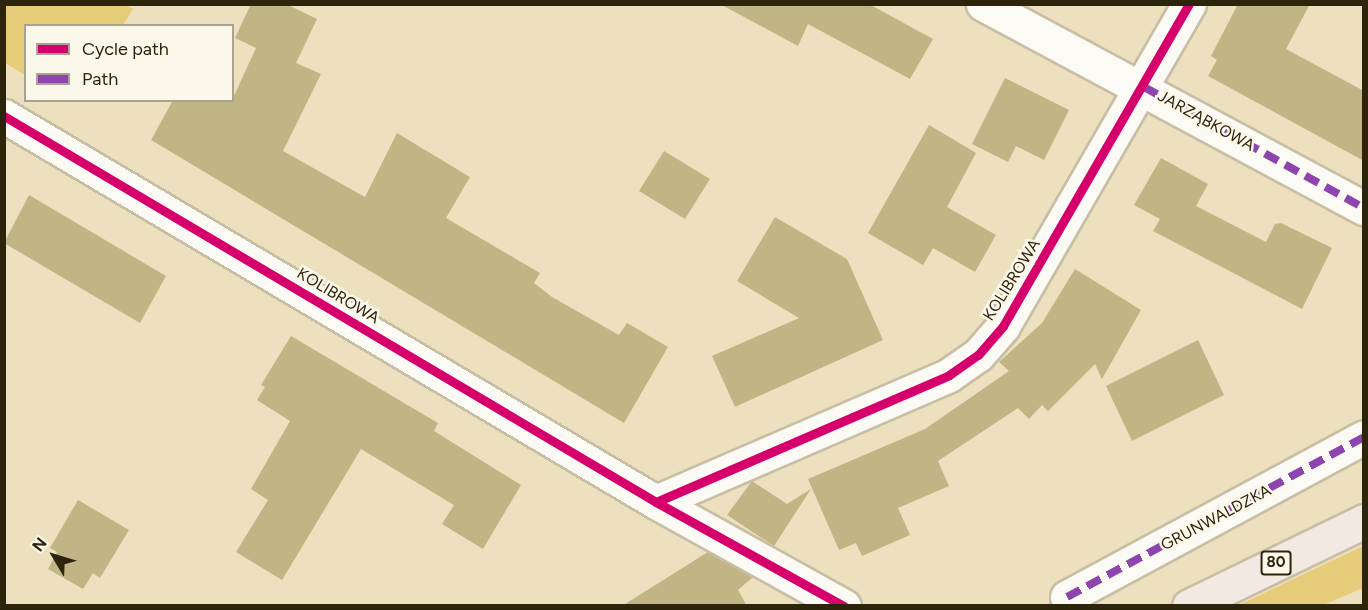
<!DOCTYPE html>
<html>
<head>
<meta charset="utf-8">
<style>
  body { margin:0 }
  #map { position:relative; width:1368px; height:610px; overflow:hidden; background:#ece0be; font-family:Figtree,sans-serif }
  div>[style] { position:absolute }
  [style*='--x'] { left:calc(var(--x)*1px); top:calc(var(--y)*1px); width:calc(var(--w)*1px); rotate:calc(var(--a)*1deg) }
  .green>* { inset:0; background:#e6cb78 }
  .building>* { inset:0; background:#c2b585 }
  .roads { filter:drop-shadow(2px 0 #c8bea4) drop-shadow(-2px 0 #c8bea4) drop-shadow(0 2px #c8bea4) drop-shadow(0 -2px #c8bea4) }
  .street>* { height:33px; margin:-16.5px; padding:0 16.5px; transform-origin:16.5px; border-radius:16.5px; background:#fcfaf5 }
  .primary>* { height:33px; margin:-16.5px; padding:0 16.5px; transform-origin:16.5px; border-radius:16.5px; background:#f2e9e3 }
  .quiet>* { height:8px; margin-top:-4px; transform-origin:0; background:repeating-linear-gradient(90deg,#8e44ad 0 15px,transparent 0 23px) }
  .cycleway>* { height:9px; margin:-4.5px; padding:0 4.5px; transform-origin:4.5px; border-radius:4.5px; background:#d6006c }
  span { translate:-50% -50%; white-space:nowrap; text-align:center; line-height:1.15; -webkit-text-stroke:5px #fcf7eb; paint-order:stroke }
  .shield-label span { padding:2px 4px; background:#fcf7eb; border:2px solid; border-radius:4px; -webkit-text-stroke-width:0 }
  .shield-label { font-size:15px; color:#2c240b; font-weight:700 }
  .street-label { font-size:16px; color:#2c240b }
  .frame { position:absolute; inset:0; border:6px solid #2c240b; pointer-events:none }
  .legend { position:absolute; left:24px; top:24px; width:210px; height:78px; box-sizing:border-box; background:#fcf7eb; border:2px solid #a9a391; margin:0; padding:8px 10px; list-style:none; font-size:18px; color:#2c240b }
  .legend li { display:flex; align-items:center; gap:12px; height:30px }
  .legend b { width:30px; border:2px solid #a9a391 }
  .north { position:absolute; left:24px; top:526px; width:60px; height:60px; -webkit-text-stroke:4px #fcf7eb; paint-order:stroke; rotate:308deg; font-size:16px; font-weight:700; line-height:24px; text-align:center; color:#2c240b }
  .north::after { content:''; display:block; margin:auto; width:21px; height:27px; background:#2c240b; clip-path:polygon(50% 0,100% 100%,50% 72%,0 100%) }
</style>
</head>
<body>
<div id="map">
  <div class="green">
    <i style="clip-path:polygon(126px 5px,133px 9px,123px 25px,26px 26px,25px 75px,5px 63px,5px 5px)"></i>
    <i style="clip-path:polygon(1363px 546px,1363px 588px,1323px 605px,1239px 605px)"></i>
  </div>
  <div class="building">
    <i style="clip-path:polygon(251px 4px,286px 4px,317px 19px,296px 63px,321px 74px,283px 151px,365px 197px,397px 133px,470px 177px,446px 218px,540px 273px,534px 283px,552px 297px,619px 335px,627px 323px,668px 347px,624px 423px,151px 140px,173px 100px,232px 100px,256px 48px,235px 38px)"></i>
    <i style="clip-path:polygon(720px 4px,869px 4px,933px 39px,910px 79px,808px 24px,798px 46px)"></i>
    <i style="clip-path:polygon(1238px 4px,1310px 4px,1286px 49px,1364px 91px,1364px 161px,1208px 76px,1217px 60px,1211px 56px)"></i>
    <i style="clip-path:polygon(1005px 78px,1069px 110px,1044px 160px,1016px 146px,1008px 162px,972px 144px)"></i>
    <i style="clip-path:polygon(929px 125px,976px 153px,947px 207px,996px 235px,975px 272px,933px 248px,923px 265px,868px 233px)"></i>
    <i style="clip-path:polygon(664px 151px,710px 179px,685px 219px,639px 191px)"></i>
    <i style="clip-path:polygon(1161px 158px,1208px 184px,1196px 206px,1266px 242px,1275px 224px,1281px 223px,1332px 248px,1302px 309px,1153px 231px,1160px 219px,1134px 205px)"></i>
    <i style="clip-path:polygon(29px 195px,166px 276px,140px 323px,4px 243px)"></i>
    <i style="clip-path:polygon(775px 217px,847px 259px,883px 340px,735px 407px,712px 356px,799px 318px,737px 281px)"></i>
    <i style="clip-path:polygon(1075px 269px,1141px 310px,1102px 379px,1095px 364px,1048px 411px,1042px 405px,1029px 419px,1018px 408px,938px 461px,949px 486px,898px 508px,910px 535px,862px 556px,856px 543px,839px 550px,808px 479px,925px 429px,1009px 371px,999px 362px,1042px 323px)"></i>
    <i style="clip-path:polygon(291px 336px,438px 423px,434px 431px,521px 485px,483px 549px,442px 524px,454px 505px,361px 449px,282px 580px,236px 552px,268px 500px,251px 489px,290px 421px,257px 400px,265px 387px,261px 385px)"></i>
    <i style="clip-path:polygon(1198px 340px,1224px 395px,1132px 441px,1106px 386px)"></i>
    <i style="clip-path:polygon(752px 481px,787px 504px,811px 489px,774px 546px,727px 515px)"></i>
    <i style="clip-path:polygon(78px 500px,129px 530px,100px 578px,93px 573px,83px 589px,48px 569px,57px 552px,50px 548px)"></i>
    <i style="clip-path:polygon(708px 552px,753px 577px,738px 590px,747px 606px,622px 606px)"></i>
  </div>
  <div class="roads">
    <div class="street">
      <i style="--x:983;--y:4;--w:432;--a:28.2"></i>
      <i style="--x:4;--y:116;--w:758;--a:30.63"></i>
      <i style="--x:656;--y:502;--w:215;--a:29"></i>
      <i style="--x:656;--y:502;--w:319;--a:-23.4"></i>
      <i style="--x:949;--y:375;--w:35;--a:-35"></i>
      <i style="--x:978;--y:355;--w:38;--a:-49"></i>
      <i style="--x:1003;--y:326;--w:372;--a:-60"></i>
      <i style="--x:1067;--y:597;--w:337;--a:-28.3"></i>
    </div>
    <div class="primary">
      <i style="--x:1189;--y:606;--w:195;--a:-25.9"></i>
    </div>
  </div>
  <div class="quiet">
    <i style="--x:1144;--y:87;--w:251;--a:28.8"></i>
    <i style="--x:1067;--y:597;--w:337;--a:-28.3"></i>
  </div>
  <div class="cycleway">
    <i style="--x:4;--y:116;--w:758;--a:30.63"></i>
    <i style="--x:656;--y:502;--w:215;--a:29"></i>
    <i style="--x:656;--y:502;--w:319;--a:-23.4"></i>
    <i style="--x:949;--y:375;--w:35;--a:-35"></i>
    <i style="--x:978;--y:355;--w:38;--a:-49"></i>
    <i style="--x:1003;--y:326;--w:372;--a:-60"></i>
  </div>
  <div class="shield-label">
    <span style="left:1276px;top:563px">80</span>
  </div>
  <div class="street-label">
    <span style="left:1206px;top:121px;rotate:29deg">JARZĄBKOWA</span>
    <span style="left:1012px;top:280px;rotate:-58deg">KOLIBROWA</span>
    <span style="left:338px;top:296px;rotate:31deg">KOLIBROWA</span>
    <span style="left:1216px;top:518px;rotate:-28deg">GRUNWALDZKA</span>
  </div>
  <div class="frame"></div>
  <ul class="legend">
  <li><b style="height:8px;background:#d6006c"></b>Cycle path</li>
  <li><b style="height:8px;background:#8e44ad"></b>Path</li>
  </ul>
  <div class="north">N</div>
</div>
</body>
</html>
